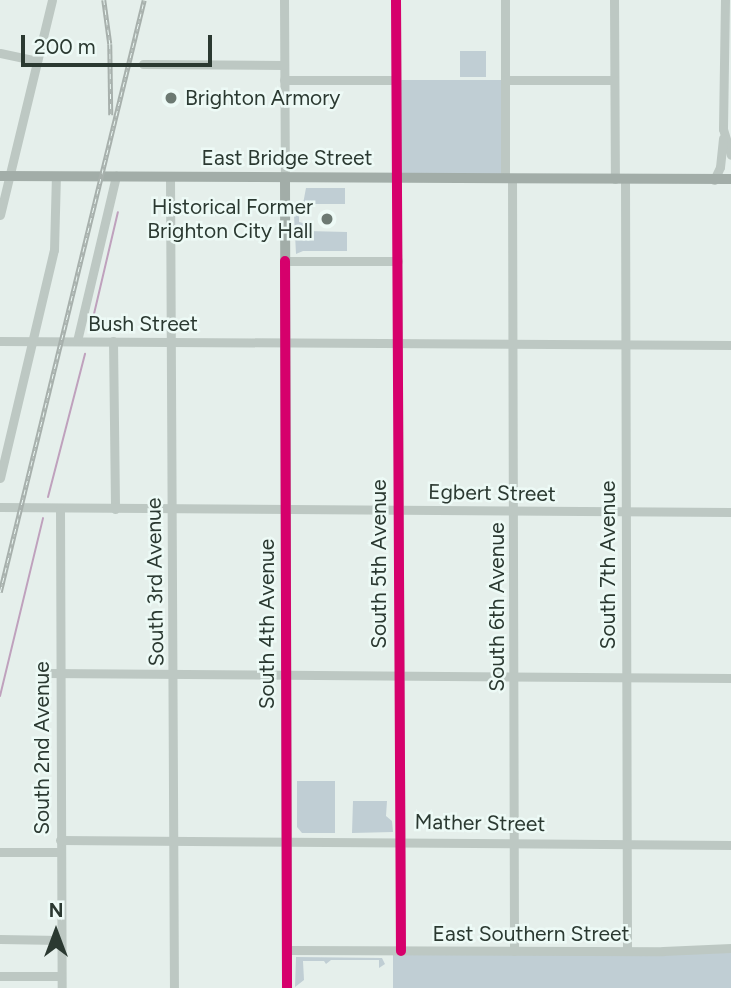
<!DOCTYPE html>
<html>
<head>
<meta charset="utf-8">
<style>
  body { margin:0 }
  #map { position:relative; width:731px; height:988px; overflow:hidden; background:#e5efeb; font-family:Figtree,sans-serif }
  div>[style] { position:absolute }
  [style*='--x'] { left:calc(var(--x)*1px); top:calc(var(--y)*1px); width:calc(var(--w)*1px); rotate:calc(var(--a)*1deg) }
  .green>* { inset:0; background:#c0ced4 }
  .stream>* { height:2px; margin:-1px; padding:0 1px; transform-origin:1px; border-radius:1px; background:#bfa1bd }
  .minor>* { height:9px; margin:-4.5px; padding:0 4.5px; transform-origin:4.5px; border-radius:4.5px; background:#bdc8c3 }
  .major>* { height:10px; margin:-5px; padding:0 5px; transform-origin:5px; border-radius:5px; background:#a2ada8 }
  .rail>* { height:4.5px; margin-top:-2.25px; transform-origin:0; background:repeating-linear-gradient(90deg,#edfaf6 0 5px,#a7b0ac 0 10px); box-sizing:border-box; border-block:2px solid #a7b0ac }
  .cycleway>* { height:10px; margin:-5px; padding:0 5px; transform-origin:5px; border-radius:5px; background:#d6006c }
  .dots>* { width:19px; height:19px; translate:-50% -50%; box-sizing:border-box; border:4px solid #edfaf6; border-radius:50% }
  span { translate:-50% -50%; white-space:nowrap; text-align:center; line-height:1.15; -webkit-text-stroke:5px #edfaf6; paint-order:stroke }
  .poi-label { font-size:21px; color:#2b3931 }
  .left { translate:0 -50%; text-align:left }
  .right { translate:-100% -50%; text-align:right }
  .street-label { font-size:21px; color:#2b3931 }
  .north { position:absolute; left:21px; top:897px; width:70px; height:70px; -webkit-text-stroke:5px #edfaf6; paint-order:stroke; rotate:0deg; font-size:19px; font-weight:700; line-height:28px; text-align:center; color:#2b3931 }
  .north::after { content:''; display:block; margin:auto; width:24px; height:32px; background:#2b3931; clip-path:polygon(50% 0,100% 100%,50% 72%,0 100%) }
  .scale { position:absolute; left:21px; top:35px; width:191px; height:32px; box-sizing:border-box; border:4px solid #2b3931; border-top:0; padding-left:9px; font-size:21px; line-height:24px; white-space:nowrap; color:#2b3931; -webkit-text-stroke:5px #edfaf6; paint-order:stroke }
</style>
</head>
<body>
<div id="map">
  <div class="green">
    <i style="clip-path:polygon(460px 51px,486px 51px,486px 77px,460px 77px)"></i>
    <i style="clip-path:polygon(395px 80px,505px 80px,505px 178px,396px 177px)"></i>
    <i style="clip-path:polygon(306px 188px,345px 188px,345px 204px,303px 204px)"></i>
    <i style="clip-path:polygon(294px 215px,299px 216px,299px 222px,307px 224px,307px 231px,347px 232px,347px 251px,303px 251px,296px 254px)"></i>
    <i style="clip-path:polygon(297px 781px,335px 781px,335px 833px,302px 833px,297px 827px)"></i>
    <i style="clip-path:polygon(353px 801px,387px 801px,386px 816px,392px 821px,393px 832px,352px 833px)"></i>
    <i style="clip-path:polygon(731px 948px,731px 988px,393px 988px,393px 951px)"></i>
    <i style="clip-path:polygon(296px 957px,382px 958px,385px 964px,379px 968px,379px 960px,331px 960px,326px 964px,324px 961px,303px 961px,304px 980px,295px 987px)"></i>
  </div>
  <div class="stream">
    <i style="--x:90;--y:331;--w:122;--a:-76.8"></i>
    <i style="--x:48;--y:497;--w:148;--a:-75.5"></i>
    <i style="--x:0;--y:696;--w:183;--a:-76.4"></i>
  </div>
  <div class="minor">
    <i style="--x:284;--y:0;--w:178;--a:89.7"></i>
    <i style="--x:396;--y:0;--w:951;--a:89.7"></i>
    <i style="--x:505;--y:0;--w:178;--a:90"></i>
    <i style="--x:614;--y:0;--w:179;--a:89.7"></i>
    <i style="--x:725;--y:0;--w:129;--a:90.9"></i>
    <i style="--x:723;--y:129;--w:27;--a:73"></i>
    <i style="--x:0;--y:53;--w:38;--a:12"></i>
    <i style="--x:143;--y:64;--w:141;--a:0.4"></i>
    <i style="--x:284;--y:80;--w:111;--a:0"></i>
    <i style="--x:505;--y:80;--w:109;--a:0"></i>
    <i style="--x:170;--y:176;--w:812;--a:89.72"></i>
    <i style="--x:512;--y:178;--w:773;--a:89.85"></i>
    <i style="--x:625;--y:180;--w:771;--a:89.85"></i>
    <i style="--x:714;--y:180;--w:14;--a:-65"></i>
    <i style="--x:720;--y:167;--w:29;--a:-84"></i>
    <i style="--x:0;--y:215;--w:221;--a:-76.4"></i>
    <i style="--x:285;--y:261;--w:113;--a:0"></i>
    <i style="--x:0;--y:341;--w:731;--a:0.31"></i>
    <i style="--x:77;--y:341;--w:170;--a:-76.7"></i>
    <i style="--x:113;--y:341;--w:168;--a:89.3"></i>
    <i style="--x:0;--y:478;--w:234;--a:-76.7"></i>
    <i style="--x:54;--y:250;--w:74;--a:-88.5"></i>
    <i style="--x:0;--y:507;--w:731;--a:0.39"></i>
    <i style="--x:60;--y:508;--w:480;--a:89.8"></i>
    <i style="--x:47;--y:673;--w:684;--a:0.42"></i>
    <i style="--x:60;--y:840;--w:671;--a:0.43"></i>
    <i style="--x:0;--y:852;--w:60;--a:0"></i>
    <i style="--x:0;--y:939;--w:60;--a:1"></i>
    <i style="--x:288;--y:950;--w:375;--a:0.2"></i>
    <i style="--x:663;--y:951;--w:68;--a:-2.5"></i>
    <i style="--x:0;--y:976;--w:61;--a:0"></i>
  </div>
  <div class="major">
    <i style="--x:0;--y:176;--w:731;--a:0.24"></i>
    <i style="--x:285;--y:178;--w:810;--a:89.86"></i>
  </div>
  <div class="rail">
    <i style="--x:104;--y:0;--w:44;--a:82.2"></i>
    <i style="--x:110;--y:44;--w:71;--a:89.2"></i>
    <i style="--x:0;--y:592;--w:609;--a:-76.33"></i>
  </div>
  <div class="cycleway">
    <i style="--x:396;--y:0;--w:951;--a:89.7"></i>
    <i style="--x:285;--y:261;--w:727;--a:89.84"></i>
  </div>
  <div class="dots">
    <i style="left:171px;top:98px;background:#6c7972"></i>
    <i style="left:327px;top:219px;background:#6c7972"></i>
  </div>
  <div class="poi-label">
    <span class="left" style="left:185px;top:98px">Brighton Armory</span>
    <span class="right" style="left:313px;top:219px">Historical Former<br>Brighton City Hall</span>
  </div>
  <div class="street-label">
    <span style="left:287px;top:158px">East Bridge Street</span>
    <span style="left:143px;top:324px">Bush Street</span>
    <span style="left:492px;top:493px;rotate:1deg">Egbert Street</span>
    <span style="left:379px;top:564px;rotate:-90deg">South 5th Avenue</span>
    <span style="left:608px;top:565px;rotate:-90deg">South 7th Avenue</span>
    <span style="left:155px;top:582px;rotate:-91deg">South 3rd Avenue</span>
    <span style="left:497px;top:607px;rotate:-90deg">South 6th Avenue</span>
    <span style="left:267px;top:624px;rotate:-90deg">South 4th Avenue</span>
    <span style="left:42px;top:748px;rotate:-90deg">South 2nd Avenue</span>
    <span style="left:480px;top:823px;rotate:1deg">Mather Street</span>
    <span style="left:531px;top:934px">East Southern Street</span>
  </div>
  <div class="north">N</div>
  <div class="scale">200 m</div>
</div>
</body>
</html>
